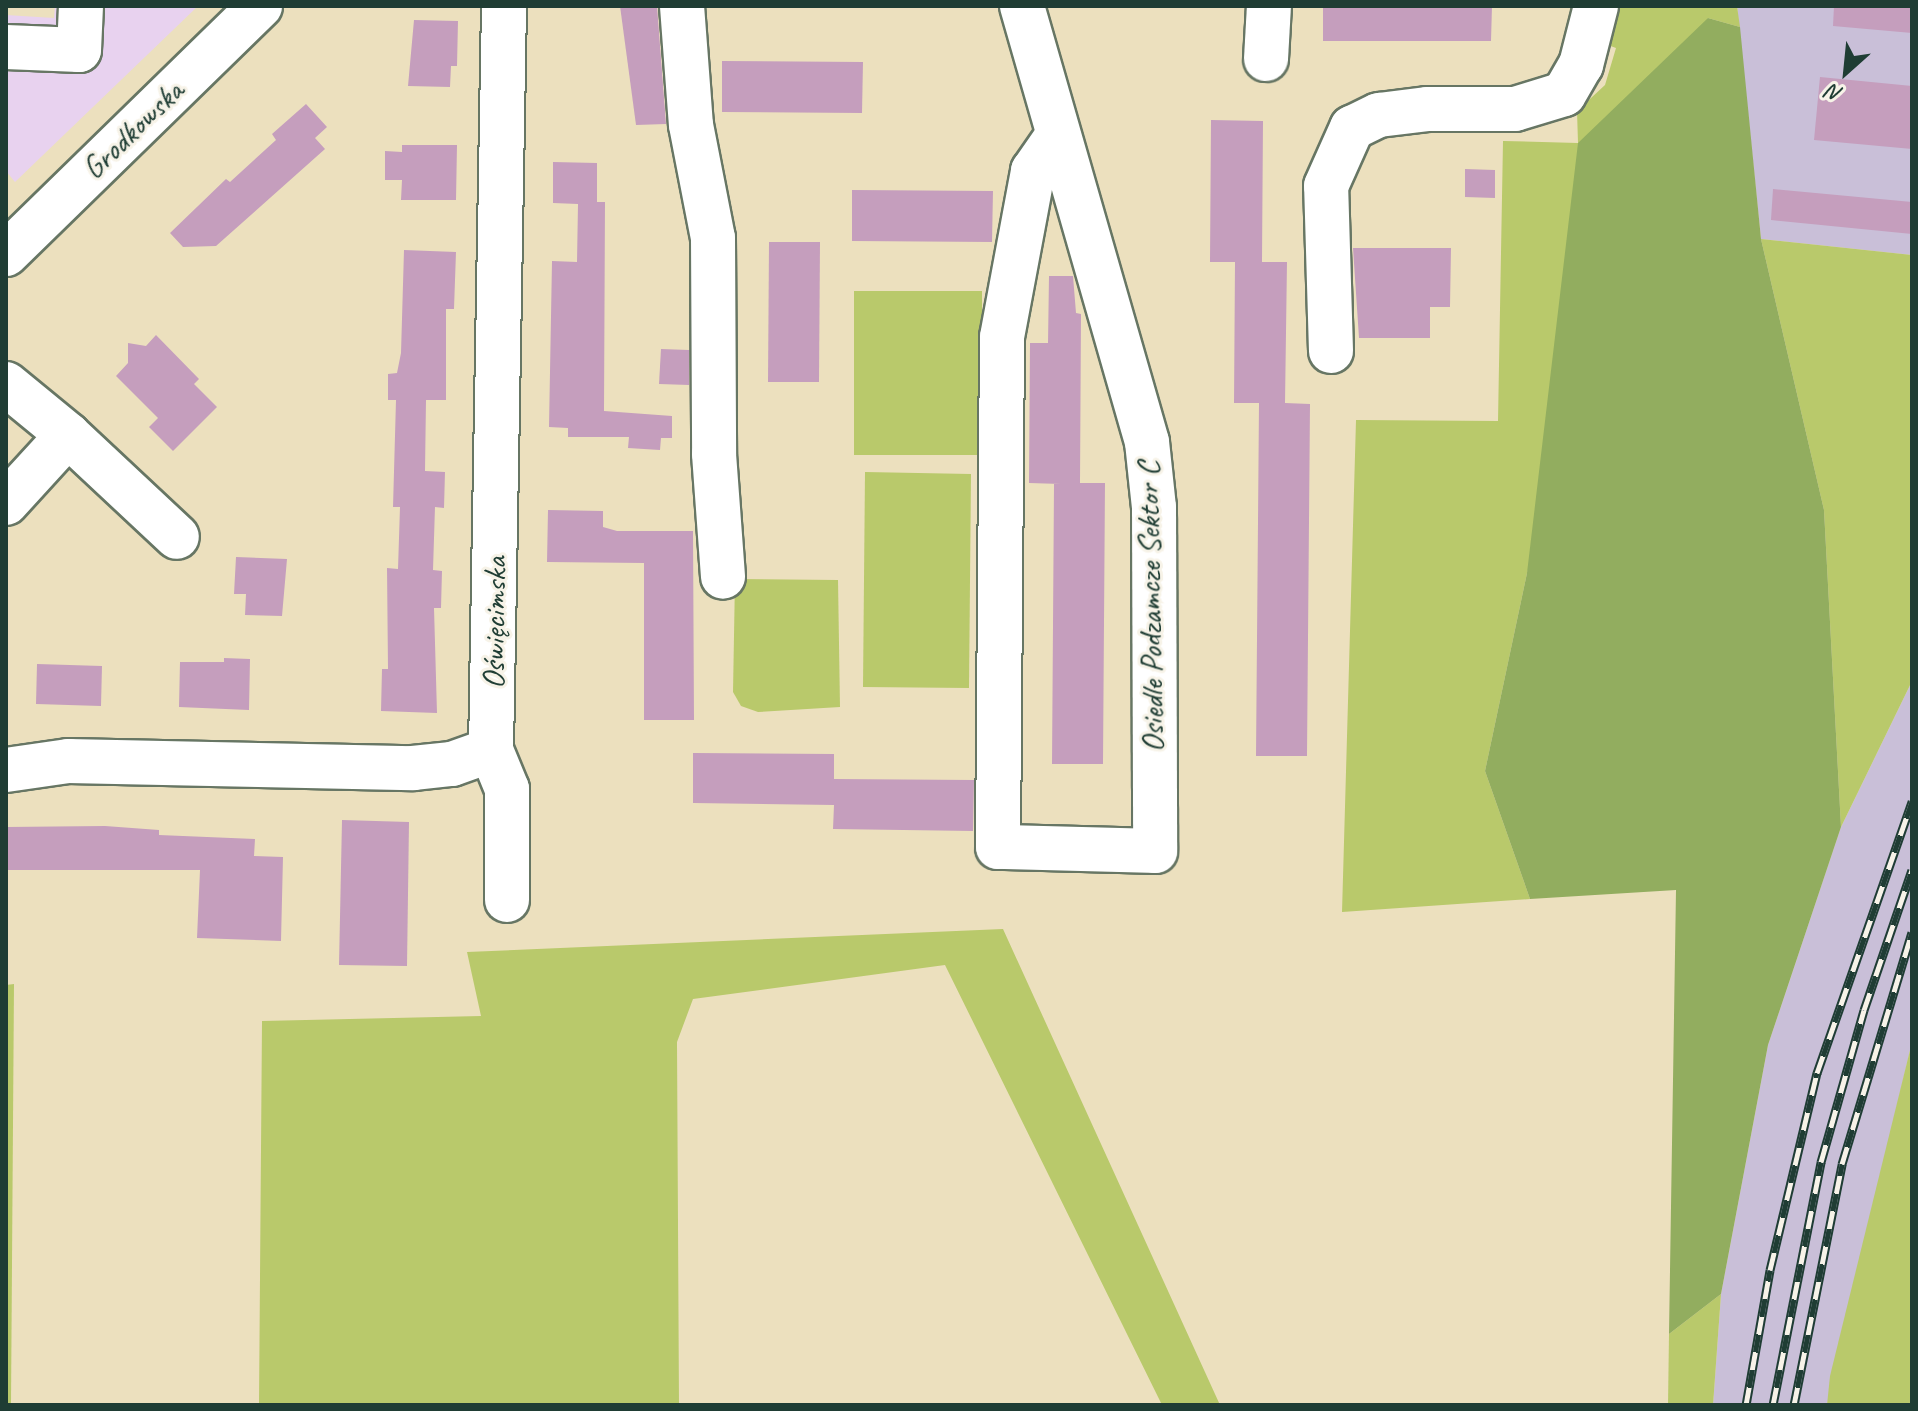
<!DOCTYPE html>
<html>
<head>
<meta charset="utf-8">
<style>
  body { margin:0 }
  #map { position:relative; width:1918px; height:1411px; overflow:hidden; background:#ece0be; font-family:Caveat,sans-serif }
  div>[style] { position:absolute }
  [style*='--x'] { left:calc(var(--x)*1px); top:calc(var(--y)*1px); width:calc(var(--w)*1px); rotate:calc(var(--a)*1deg) }
  .built>* { inset:0; background:#e8d2ef }
  .industrial>* { inset:0; background:#c9bfd8 }
  .green>* { inset:0; background:#b9c96b }
  .forest>* { inset:0; background:#92ad5f }
  .building>* { inset:0; background:#c59ebd }
  .roads { filter:drop-shadow(2px 0 #677664) drop-shadow(-2px 0 #677664) drop-shadow(0 2px #677664) drop-shadow(0 -2px #677664) }
  .minor>* { height:44px; margin:-22px; padding:0 22px; transform-origin:22px; border-radius:22px; background:#fff }
  .major>* { height:44px; margin:-22px; padding:0 22px; transform-origin:22px; border-radius:22px; background:#fff }
  .rail>* { height:9px; margin-top:-4.5px; transform-origin:0; background:repeating-linear-gradient(90deg,#f7f3e8 0 18px,#1f3d34 0 36px); box-sizing:border-box; border-block:2px solid #1f3d34 }
  span { translate:-50% -50%; white-space:nowrap; text-align:center; line-height:1.15; -webkit-text-stroke:6px #f7f3e8; paint-order:stroke }
  .street-label { font-size:32px; color:#1f3d34 }
  .frame { position:absolute; inset:0; border:8px solid #1f3d34; pointer-events:none }
  .north { position:absolute; left:1806px; top:32px; width:80px; height:80px; -webkit-text-stroke:6px #f7f3e8; paint-order:stroke; rotate:207deg; font-size:22px; font-weight:700; line-height:32px; text-align:center; color:#1f3d34 }
  .north::after { content:''; display:block; margin:auto; width:28px; height:36px; background:#1f3d34; clip-path:polygon(50% 0,100% 100%,50% 72%,0 100%) }
</style>
</head>
<body>
<div id="map">
  <div class="built">
    <i style="clip-path:polygon(55px 6px,198px 6px,15px 182px,6px 171px,6px 15px,54px 18px)"></i>
  </div>
  <div class="industrial">
    <i style="clip-path:polygon(1737px 6px,1912px 6px,1912px 255px,1761px 239px)"></i>
    <i style="clip-path:polygon(1912px 681px,1912px 1042px,1827px 1405px,1713px 1405px,1721px 1294px,1768px 1045px,1841px 827px)"></i>
  </div>
  <div class="green">
    <i style="clip-path:polygon(1612px 6px,1737px 6px,1740px 27px,1708px 18px,1527px 573px,1485px 771px,1530px 899px,1342px 912px,1356px 420px,1498px 421px,1503px 141px,1578px 143px,1577px 111px,1605px 85px,1616px 48px,1605px 44px)"></i>
    <i style="clip-path:polygon(1761px 239px,1912px 255px,1912px 681px,1841px 827px,1824px 510px)"></i>
    <i style="clip-path:polygon(854px 291px,982px 291px,982px 455px,854px 455px)"></i>
    <i style="clip-path:polygon(865px 472px,971px 474px,969px 688px,863px 687px)"></i>
    <i style="clip-path:polygon(735px 579px,838px 580px,840px 707px,758px 712px,741px 706px,733px 692px)"></i>
    <i style="clip-path:polygon(1003px 929px,1220px 1405px,1162px 1405px,945px 965px,693px 999px,677px 1042px,679px 1405px,259px 1405px,262px 1021px,481px 1016px,467px 952px)"></i>
    <i style="clip-path:polygon(14px 984px,11px 1405px,6px 1405px,6px 985px)"></i>
    <i style="clip-path:polygon(1912px 1042px,1912px 1405px,1827px 1405px,1830px 1376px)"></i>
    <i style="clip-path:polygon(1721px 1294px,1713px 1405px,1668px 1405px,1669px 1334px)"></i>
  </div>
  <div class="forest">
    <i style="clip-path:polygon(1708px 18px,1740px 27px,1761px 239px,1824px 510px,1841px 827px,1768px 1045px,1721px 1294px,1669px 1334px,1676px 890px,1530px 899px,1485px 771px,1527px 573px,1578px 143px)"></i>
  </div>
  <div class="building">
    <i style="clip-path:polygon(620px 6px,657px 6px,666px 124px,636px 125px)"></i>
    <i style="clip-path:polygon(1323px 6px,1492px 6px,1491px 41px,1323px 41px)"></i>
    <i style="clip-path:polygon(1834px 6px,1912px 6px,1912px 33px,1833px 26px)"></i>
    <i style="clip-path:polygon(414px 20px,458px 21px,457px 66px,451px 66px,450px 87px,408px 86px)"></i>
    <i style="clip-path:polygon(722px 61px,863px 62px,862px 113px,722px 112px)"></i>
    <i style="clip-path:polygon(1820px 77px,1912px 86px,1912px 149px,1814px 140px)"></i>
    <i style="clip-path:polygon(306px 104px,327px 127px,315px 138px,325px 149px,216px 246px,183px 247px,170px 233px,226px 179px,230px 182px,276px 140px,272px 134px)"></i>
    <i style="clip-path:polygon(1211px 120px,1263px 121px,1262px 262px,1287px 262px,1285px 403px,1310px 404px,1307px 756px,1256px 756px,1259px 403px,1234px 403px,1235px 262px,1210px 262px)"></i>
    <i style="clip-path:polygon(402px 145px,457px 145px,456px 200px,401px 200px,402px 180px,385px 180px,385px 151px,402px 152px)"></i>
    <i style="clip-path:polygon(553px 162px,597px 163px,597px 202px,605px 202px,604px 411px,672px 416px,672px 438px,661px 438px,660px 450px,628px 448px,629px 437px,568px 437px,568px 428px,549px 427px,552px 261px,577px 262px,578px 204px,553px 203px)"></i>
    <i style="clip-path:polygon(1465px 169px,1495px 170px,1495px 198px,1465px 197px)"></i>
    <i style="clip-path:polygon(1773px 189px,1912px 202px,1912px 234px,1771px 220px)"></i>
    <i style="clip-path:polygon(852px 190px,993px 191px,992px 242px,852px 241px)"></i>
    <i style="clip-path:polygon(769px 242px,820px 242px,819px 382px,768px 382px)"></i>
    <i style="clip-path:polygon(1353px 248px,1451px 248px,1450px 307px,1430px 307px,1430px 338px,1359px 338px)"></i>
    <i style="clip-path:polygon(404px 250px,456px 252px,454px 309px,446px 309px,446px 400px,426px 400px,425px 471px,445px 472px,444px 508px,435px 507px,433px 570px,442px 571px,441px 608px,434px 608px,437px 713px,381px 711px,382px 669px,388px 669px,387px 568px,398px 569px,400px 507px,393px 507px,396px 400px,388px 400px,388px 374px,397px 373px,401px 353px)"></i>
    <i style="clip-path:polygon(1049px 276px,1073px 276px,1076px 313px,1081px 314px,1080px 483px,1105px 483px,1103px 764px,1052px 764px,1054px 484px,1061px 484px,1029px 483px,1030px 343px,1048px 343px)"></i>
    <i style="clip-path:polygon(156px 335px,199px 379px,194px 384px,217px 407px,173px 451px,149px 427px,158px 418px,116px 376px,128px 363px,128px 343px,146px 346px)"></i>
    <i style="clip-path:polygon(661px 349px,689px 350px,689px 385px,659px 384px)"></i>
    <i style="clip-path:polygon(548px 510px,603px 511px,603px 527px,617px 531px,693px 531px,694px 720px,644px 720px,644px 563px,547px 562px)"></i>
    <i style="clip-path:polygon(236px 557px,287px 559px,282px 616px,245px 615px,246px 594px,234px 594px)"></i>
    <i style="clip-path:polygon(224px 658px,250px 659px,249px 710px,179px 707px,180px 662px,224px 662px)"></i>
    <i style="clip-path:polygon(37px 664px,102px 666px,101px 706px,36px 704px)"></i>
    <i style="clip-path:polygon(693px 753px,834px 754px,834px 795px,834px 779px,974px 780px,973px 831px,833px 829px,834px 805px,693px 803px)"></i>
    <i style="clip-path:polygon(342px 820px,409px 822px,407px 966px,339px 965px)"></i>
    <i style="clip-path:polygon(105px 826px,159px 830px,159px 835px,255px 839px,254px 856px,283px 857px,281px 941px,197px 938px,200px 870px,6px 870px,6px 827px)"></i>
  </div>
  <div class="roads">
    <div class="minor">
      <i style="--x:682;--y:6;--w:119;--a:85.7"></i>
      <i style="--x:691;--y:125;--w:115;--a:79"></i>
      <i style="--x:713;--y:238;--w:216;--a:89.7"></i>
      <i style="--x:714;--y:454;--w:123;--a:85.8"></i>
      <i style="--x:1022;--y:6;--w:454;--a:74"></i>
      <i style="--x:1147;--y:442;--w:65;--a:83.9"></i>
      <i style="--x:1154;--y:507;--w:344;--a:89.8"></i>
      <i style="--x:1155;--y:851;--w:157;--a:-178.5"></i>
      <i style="--x:998;--y:847;--w:510;--a:-89.55"></i>
      <i style="--x:1002;--y:337;--w:169;--a:-79.4"></i>
      <i style="--x:1033;--y:171;--w:40;--a:-55.1"></i>
      <i style="--x:6;--y:47;--w:73;--a:2.4"></i>
      <i style="--x:79;--y:50;--w:44;--a:-87.4"></i>
      <i style="--x:1266;--y:59;--w:53;--a:-86.8"></i>
      <i style="--x:1331;--y:351;--w:165;--a:-91.7"></i>
      <i style="--x:1326;--y:186;--w:64;--a:-65.9"></i>
      <i style="--x:1352;--y:128;--w:30;--a:-26"></i>
      <i style="--x:1379;--y:115;--w:48;--a:-7.1"></i>
      <i style="--x:1427;--y:109;--w:88;--a:0"></i>
      <i style="--x:1515;--y:109;--w:51;--a:-17"></i>
      <i style="--x:1564;--y:94;--w:34;--a:-60"></i>
      <i style="--x:1581;--y:65;--w:61;--a:-75.7"></i>
      <i style="--x:6;--y:384;--w:80;--a:39.4"></i>
      <i style="--x:68;--y:435;--w:92;--a:132.4"></i>
      <i style="--x:68;--y:435;--w:149;--a:43.1"></i>
      <i style="--x:491;--y:750;--w:42;--a:67.7"></i>
      <i style="--x:507;--y:789;--w:111;--a:90"></i>
      <i style="--x:6;--y:770;--w:63;--a:-8.3"></i>
      <i style="--x:68;--y:761;--w:345;--a:1.2"></i>
      <i style="--x:413;--y:768;--w:39;--a:-6"></i>
      <i style="--x:452;--y:764;--w:41;--a:-19.7"></i>
      <i style="--x:491;--y:750;--w:744;--a:-89"></i>
    </div>
    <div class="major">
      <i style="--x:6;--y:254;--w:355;--a:-44.3"></i>
    </div>
  </div>
  <div class="rail">
    <i style="--x:1746;--y:1405;--w:137;--a:-79.9"></i>
    <i style="--x:1770;--y:1270;--w:203;--a:-76.6"></i>
    <i style="--x:1817;--y:1073;--w:288;--a:-70.7"></i>
    <i style="--x:1773;--y:1405;--w:248;--a:-78.8"></i>
    <i style="--x:1821;--y:1162;--w:158;--a:-74.2"></i>
    <i style="--x:1864;--y:1010;--w:148;--a:-71.1"></i>
    <i style="--x:1794;--y:1405;--w:246;--a:-78.7"></i>
    <i style="--x:1842;--y:1164;--w:242;--a:-73.2"></i>
  </div>
  <div class="street-label">
    <span style="left:133px;top:130px;rotate:-44deg">Grodkowska</span>
    <span style="left:1151px;top:607px;rotate:-91deg">Osiedle Podzamcze Sektor C</span>
    <span style="left:495px;top:623px;rotate:-89deg">Oświęcimska</span>
  </div>
  <div class="frame"></div>
  <div class="north">N</div>
</div>
</body>
</html>
